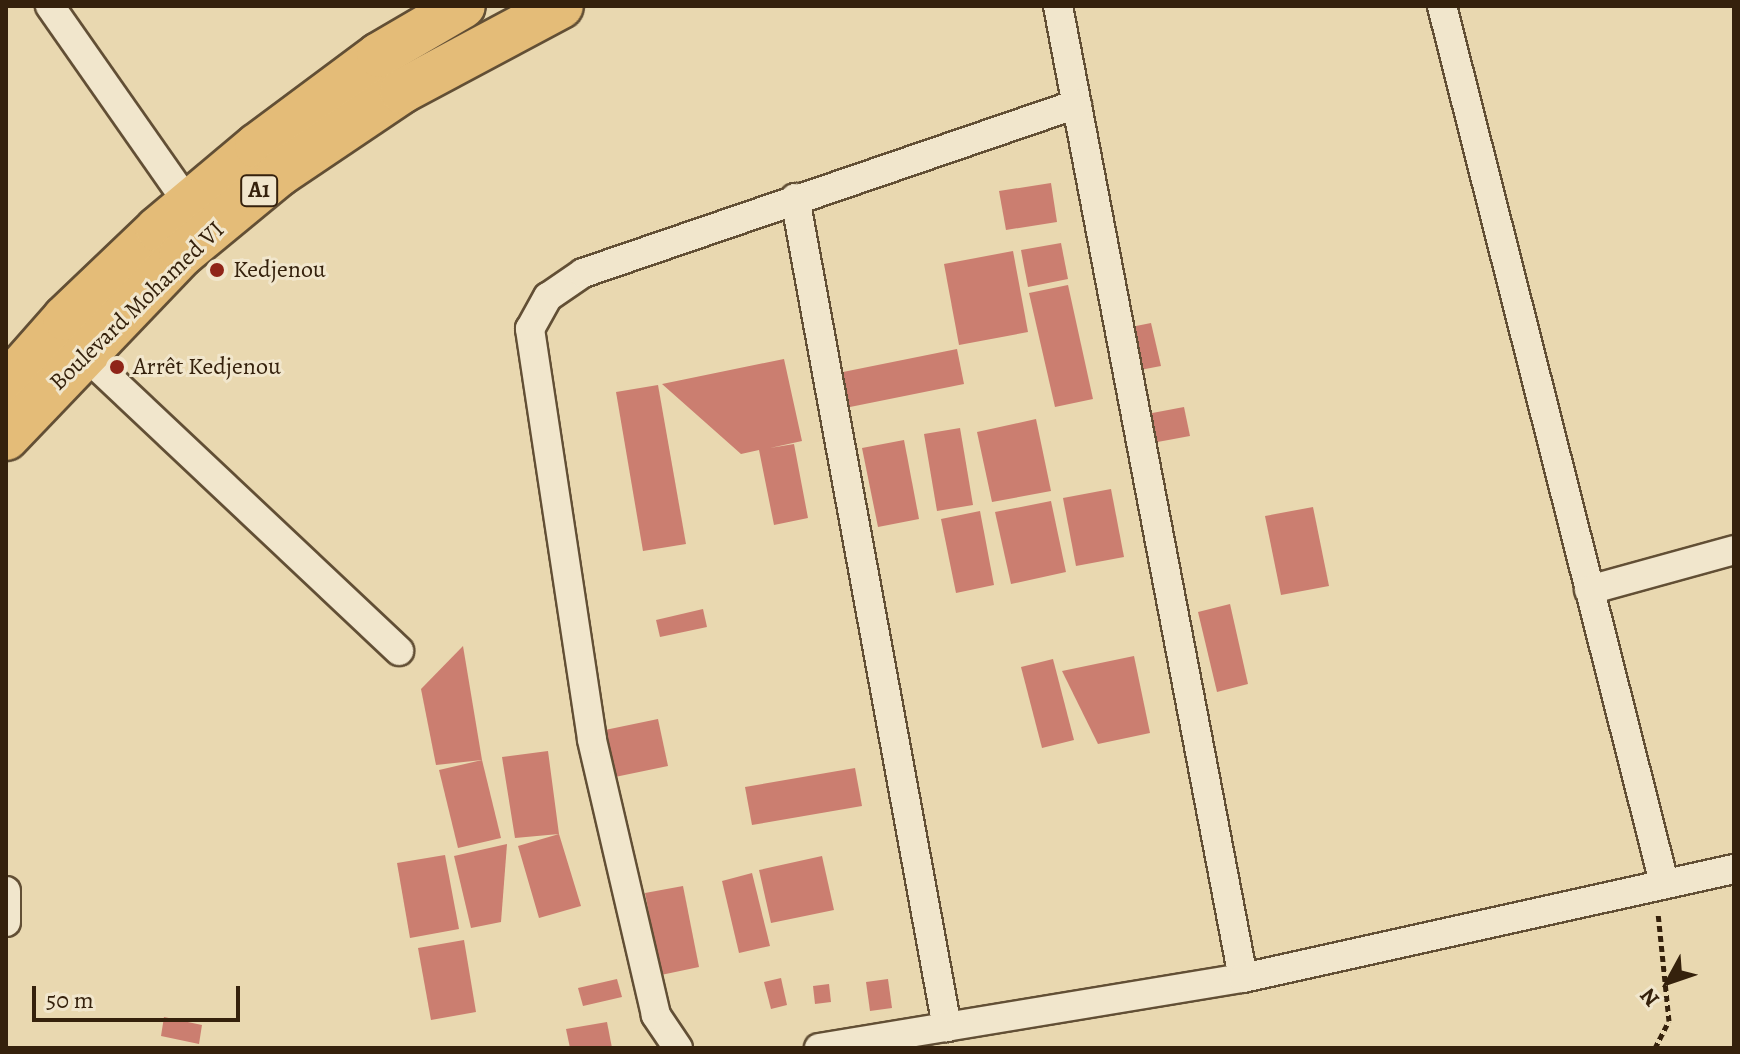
<!DOCTYPE html>
<html>
<head>
<meta charset="utf-8">
<style>
  body { margin:0 }
  #map { position:relative; width:1740px; height:1054px; overflow:hidden; background:#e9d8b0; font-family:Alegreya,serif }
  div>[style] { position:absolute }
  [style*='--x'] { left:calc(var(--x)*1px); top:calc(var(--y)*1px); width:calc(var(--w)*1px); rotate:calc(var(--a)*1deg) }
  .building>* { inset:0; background:#cb7e70 }
  .path>* { height:5px; margin-top:-2.5px; transform-origin:0; background:repeating-linear-gradient(90deg,#35210c 0 6px,transparent 0 10px) }
  .roads { filter:drop-shadow(2px 0 #624f35) drop-shadow(-2px 0 #624f35) drop-shadow(0 2px #624f35) drop-shadow(0 -2px #624f35) }
  .minor>* { height:28px; margin:-14px; padding:0 14px; transform-origin:14px; border-radius:14px; background:#f1e6cc }
  .primary>* { height:44px; margin:-22px; padding:0 22px; transform-origin:22px; border-radius:22px; background:#e4bc78 }
  .dots>* { width:22px; height:22px; translate:-50% -50%; box-sizing:border-box; border:4px solid #f1e6cc; border-radius:50% }
  span { translate:-50% -50%; white-space:nowrap; text-align:center; line-height:1.15; -webkit-text-stroke:6px #f1e6cc; paint-order:stroke }
  .shield-label span { padding:2px 6px; background:#f1e6cc; border:2px solid; border-radius:6px; -webkit-text-stroke-width:0 }
  .shield-label { font-size:22px; color:#35210c; font-weight:700 }
  .poi-label { font-size:24px; color:#35210c }
  .left { translate:0 -50%; text-align:left }
  .street-label { font-size:24px; color:#35210c }
  .frame { position:absolute; inset:0; border:8px solid #35210c; pointer-events:none }
  .north { position:absolute; left:1628px; top:942px; width:80px; height:80px; -webkit-text-stroke:6px #f1e6cc; paint-order:stroke; rotate:230deg; font-size:22px; font-weight:700; line-height:32px; text-align:center; color:#35210c }
  .north::after { content:''; display:block; margin:auto; width:28px; height:36px; background:#35210c; clip-path:polygon(50% 0,100% 100%,50% 72%,0 100%) }
  .scale { position:absolute; left:32px; top:986px; width:208px; height:36px; box-sizing:border-box; border:4px solid #35210c; border-top:0; padding-left:10px; font-size:24px; line-height:28px; white-space:nowrap; color:#35210c; -webkit-text-stroke:6px #f1e6cc; paint-order:stroke }
</style>
</head>
<body>
<div id="map">
  <div class="building">
    <i style="clip-path:polygon(1051px 183px,1057px 222px,1006px 230px,999px 191px)"></i>
    <i style="clip-path:polygon(1061px 243px,1068px 279px,1028px 287px,1021px 250px)"></i>
    <i style="clip-path:polygon(1013px 251px,1028px 332px,959px 345px,944px 264px)"></i>
    <i style="clip-path:polygon(1068px 285px,1093px 399px,1055px 407px,1029px 293px)"></i>
    <i style="clip-path:polygon(1151px 323px,1161px 366px,1140px 370px,1131px 327px)"></i>
    <i style="clip-path:polygon(957px 349px,964px 384px,845px 408px,838px 373px)"></i>
    <i style="clip-path:polygon(784px 359px,802px 441px,770px 448px,794px 444px,808px 518px,774px 525px,759px 450px,741px 454px,662px 384px)"></i>
    <i style="clip-path:polygon(658px 385px,686px 544px,643px 551px,616px 392px)"></i>
    <i style="clip-path:polygon(1184px 407px,1190px 436px,1152px 443px,1147px 414px)"></i>
    <i style="clip-path:polygon(1036px 419px,1051px 491px,992px 502px,977px 432px)"></i>
    <i style="clip-path:polygon(960px 428px,973px 505px,937px 511px,924px 434px)"></i>
    <i style="clip-path:polygon(904px 440px,919px 519px,878px 527px,862px 448px)"></i>
    <i style="clip-path:polygon(1111px 489px,1124px 557px,1076px 566px,1063px 498px)"></i>
    <i style="clip-path:polygon(1051px 501px,1066px 572px,1011px 584px,995px 512px)"></i>
    <i style="clip-path:polygon(1313px 507px,1329px 586px,1281px 595px,1265px 516px)"></i>
    <i style="clip-path:polygon(980px 511px,994px 585px,956px 593px,941px 519px)"></i>
    <i style="clip-path:polygon(1230px 604px,1248px 684px,1217px 692px,1198px 612px)"></i>
    <i style="clip-path:polygon(703px 609px,707px 627px,660px 637px,656px 620px)"></i>
    <i style="clip-path:polygon(463px 646px,482px 760px,436px 765px,421px 689px)"></i>
    <i style="clip-path:polygon(1134px 656px,1150px 733px,1098px 744px,1062px 671px)"></i>
    <i style="clip-path:polygon(1053px 659px,1074px 740px,1042px 748px,1021px 667px)"></i>
    <i style="clip-path:polygon(658px 719px,668px 766px,615px 777px,605px 730px)"></i>
    <i style="clip-path:polygon(548px 751px,559px 834px,581px 906px,539px 918px,518px 846px,559px 834px,515px 838px,502px 757px)"></i>
    <i style="clip-path:polygon(482px 760px,501px 838px,458px 848px,439px 770px)"></i>
    <i style="clip-path:polygon(855px 768px,862px 806px,752px 825px,745px 787px)"></i>
    <i style="clip-path:polygon(507px 844px,501px 922px,471px 928px,454px 856px)"></i>
    <i style="clip-path:polygon(445px 855px,459px 929px,410px 938px,397px 863px)"></i>
    <i style="clip-path:polygon(822px 856px,834px 910px,771px 923px,759px 870px)"></i>
    <i style="clip-path:polygon(752px 873px,770px 946px,739px 953px,722px 881px)"></i>
    <i style="clip-path:polygon(683px 886px,699px 967px,661px 975px,645px 893px)"></i>
    <i style="clip-path:polygon(464px 940px,476px 1012px,431px 1020px,418px 948px)"></i>
    <i style="clip-path:polygon(781px 978px,787px 1005px,771px 1009px,764px 982px)"></i>
    <i style="clip-path:polygon(617px 979px,622px 997px,583px 1006px,578px 988px)"></i>
    <i style="clip-path:polygon(888px 979px,892px 1008px,870px 1011px,866px 982px)"></i>
    <i style="clip-path:polygon(829px 984px,831px 1002px,815px 1004px,813px 986px)"></i>
    <i style="clip-path:polygon(164px 1017px,202px 1025px,199px 1044px,161px 1036px)"></i>
    <i style="clip-path:polygon(607px 1022px,612px 1048px,570px 1048px,566px 1029px)"></i>
  </div>
  <div class="path">
    <i style="--x:1655;--y:1048;--w:30;--a:-63"></i>
    <i style="--x:1669;--y:1021;--w:109;--a:-95.8"></i>
  </div>
  <div class="roads">
    <div class="minor">
      <i style="--x:50;--y:6;--w:241;--a:55"></i>
      <i style="--x:1058;--y:6;--w:989;--a:79.22"></i>
      <i style="--x:1442;--y:6;--w:905;--a:75.79"></i>
      <i style="--x:795;--y:198;--w:843;--a:79.61"></i>
      <i style="--x:84;--y:354;--w:433;--a:43.3"></i>
      <i style="--x:1589;--y:590;--w:150;--a:-15.4"></i>
      <i style="--x:6;--y:891;--w:31;--a:90"></i>
      <i style="--x:678;--y:1048;--w:40;--a:-124"></i>
      <i style="--x:656;--y:1015;--w:283;--a:-103.1"></i>
      <i style="--x:592;--y:739;--w:415;--a:-98.6"></i>
      <i style="--x:530;--y:329;--w:37;--a:-61"></i>
      <i style="--x:548;--y:297;--w:42;--a:-34.4"></i>
      <i style="--x:583;--y:273;--w:522;--a:-18.89"></i>
      <i style="--x:819;--y:1048;--w:430;--a:-9.4"></i>
      <i style="--x:1243;--y:978;--w:503;--a:-12.52"></i>
    </div>
    <div class="primary">
      <i style="--x:6;--y:385;--w:89;--a:-48.6"></i>
      <i style="--x:65;--y:318;--w:129;--a:-43.7"></i>
      <i style="--x:158;--y:229;--w:129;--a:-40"></i>
      <i style="--x:257;--y:146;--w:152;--a:-36.7"></i>
      <i style="--x:379;--y:55;--w:97;--a:-30.3"></i>
      <i style="--x:6;--y:438;--w:255;--a:-46.3"></i>
      <i style="--x:182;--y:254;--w:126;--a:-39.5"></i>
      <i style="--x:279;--y:174;--w:148;--a:-34"></i>
      <i style="--x:402;--y:91;--w:180;--a:-28.1"></i>
    </div>
  </div>
  <div class="dots">
    <i style="left:217px;top:270px;background:#8f2418"></i>
    <i style="left:117px;top:367px;background:#8f2418"></i>
  </div>
  <div class="shield-label">
    <span style="left:259px;top:191px">A1</span>
  </div>
  <div class="poi-label">
    <span class="left" style="left:233px;top:270px">Kedjenou</span>
    <span class="left" style="left:133px;top:367px">Arrêt Kedjenou</span>
  </div>
  <div class="street-label">
    <span style="left:137px;top:306px;rotate:-44deg">Boulevard Mohamed VI</span>
  </div>
  <div class="frame"></div>
  <div class="north">N</div>
  <div class="scale">50 m</div>
</div>
</body>
</html>
